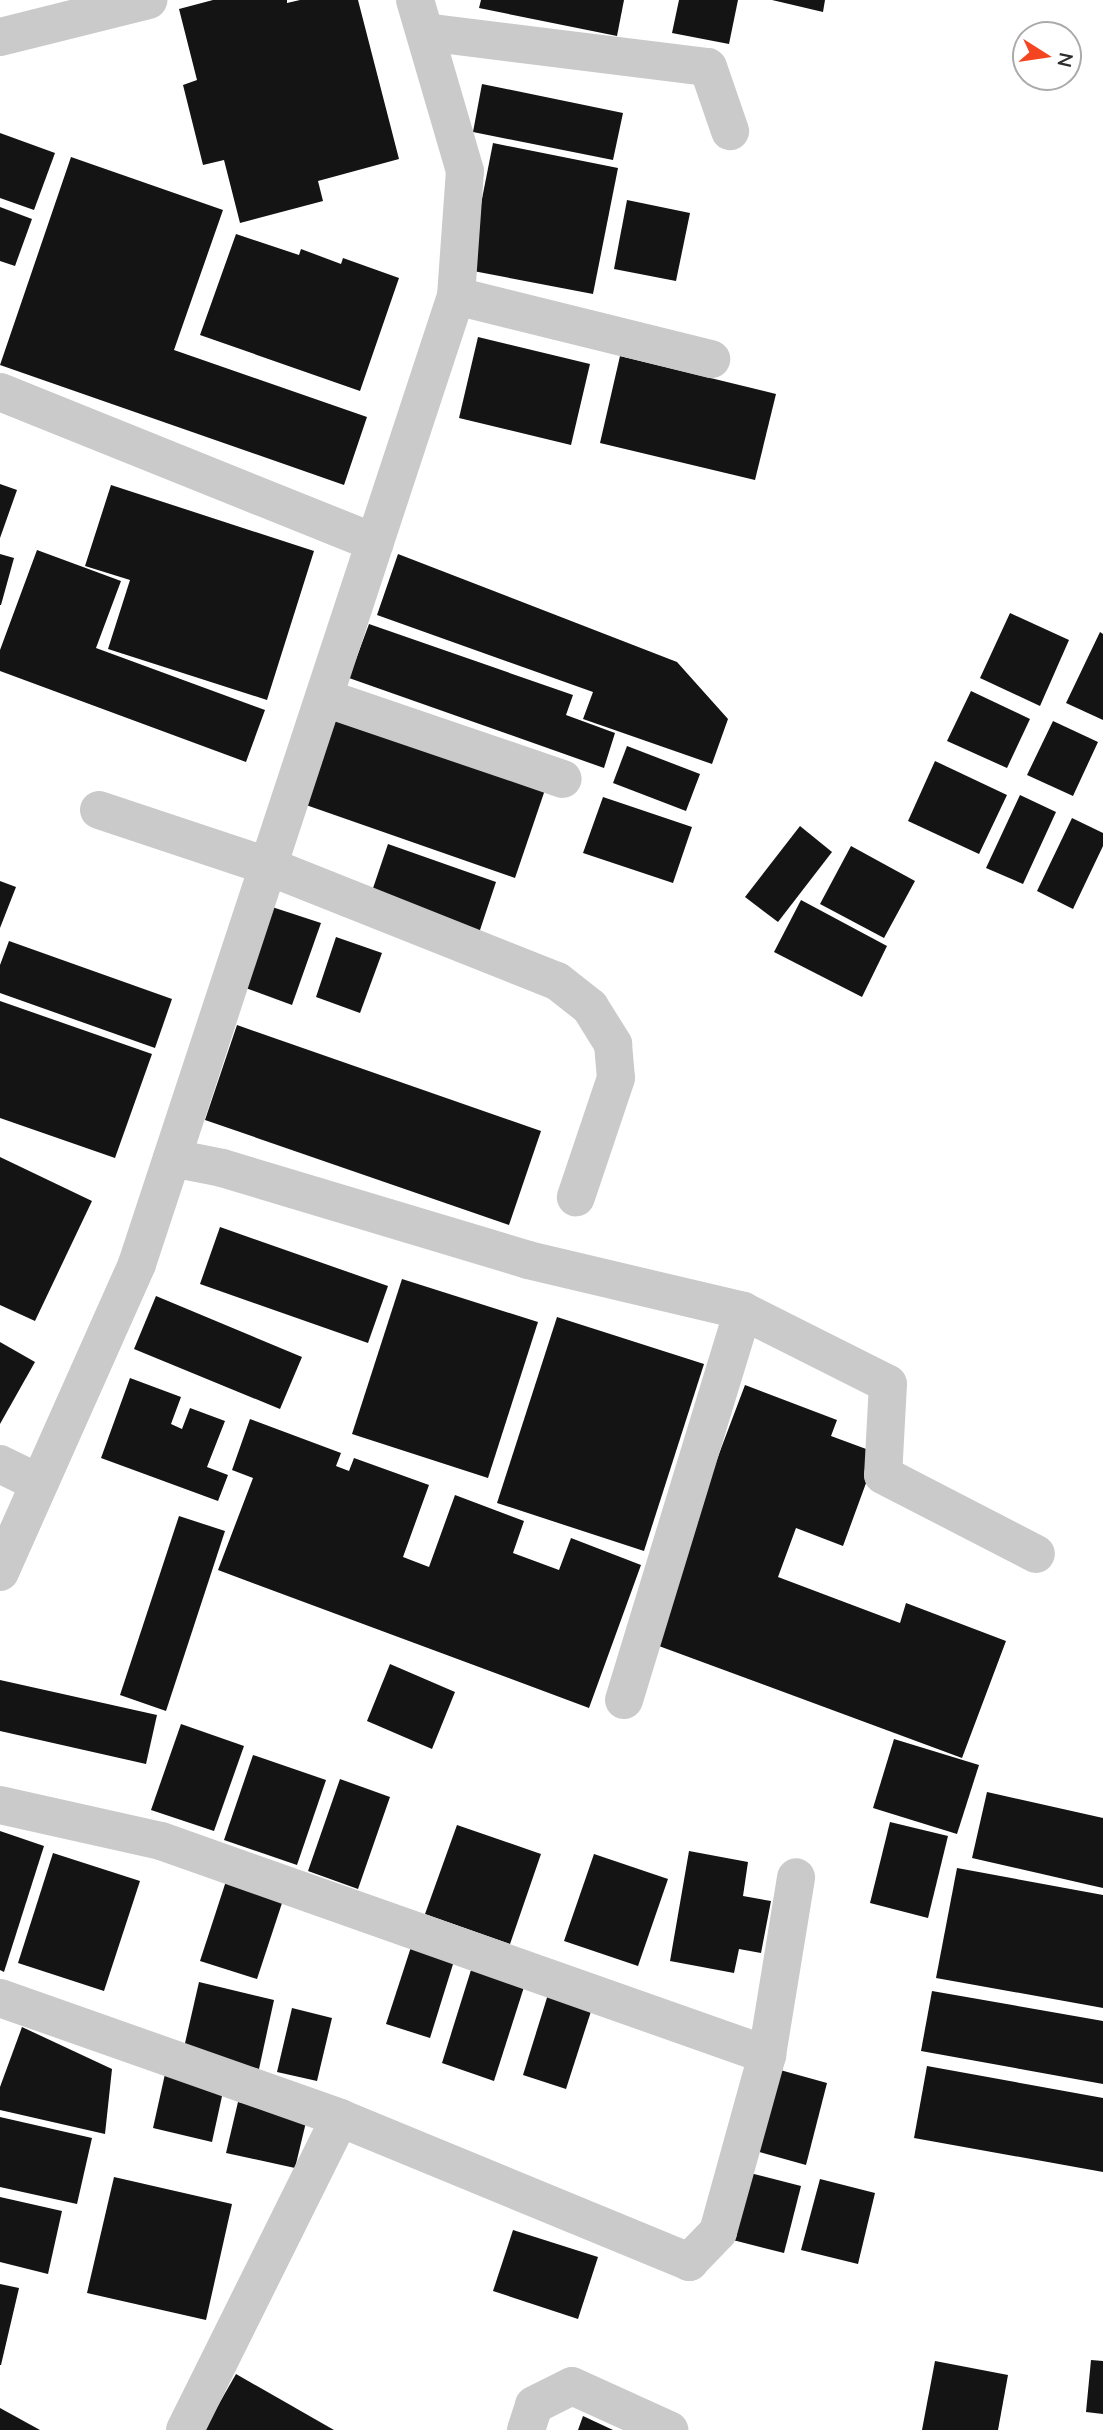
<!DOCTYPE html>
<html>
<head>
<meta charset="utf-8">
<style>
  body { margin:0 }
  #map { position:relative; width:1103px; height:2430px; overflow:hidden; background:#fff; font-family:Mulish,sans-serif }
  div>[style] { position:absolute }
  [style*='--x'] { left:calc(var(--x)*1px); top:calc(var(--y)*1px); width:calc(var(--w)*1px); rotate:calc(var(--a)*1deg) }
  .building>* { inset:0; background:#141414 }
  .minor>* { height:38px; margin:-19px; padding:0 19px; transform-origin:19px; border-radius:19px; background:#cacaca }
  span { translate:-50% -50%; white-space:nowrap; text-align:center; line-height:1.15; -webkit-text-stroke:7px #fff; paint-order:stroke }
  .north { position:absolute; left:1012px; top:21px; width:70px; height:70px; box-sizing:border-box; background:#fff; border:2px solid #ababab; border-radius:50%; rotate:102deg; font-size:19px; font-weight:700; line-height:28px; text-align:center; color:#2d2d2d }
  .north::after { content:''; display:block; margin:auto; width:24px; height:32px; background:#f44520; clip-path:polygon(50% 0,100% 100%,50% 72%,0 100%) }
</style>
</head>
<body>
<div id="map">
  <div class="building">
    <i style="clip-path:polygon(213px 0,287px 0,287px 3px,300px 0,358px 0,399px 159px,318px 181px,323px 201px,240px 223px,224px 160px,203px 165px,183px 85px,197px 80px,179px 9px)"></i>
    <i style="clip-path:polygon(481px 0,624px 0,617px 36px,479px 8px)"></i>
    <i style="clip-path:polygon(679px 0,738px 0,729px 44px,672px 33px)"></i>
    <i style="clip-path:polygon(772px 0,825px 0,823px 12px)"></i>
    <i style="clip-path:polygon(482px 84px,623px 113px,613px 160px,473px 132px)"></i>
    <i style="clip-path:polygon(0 133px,55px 153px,34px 210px,0 198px)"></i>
    <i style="clip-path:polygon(493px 143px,618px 168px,593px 294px,468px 270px)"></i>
    <i style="clip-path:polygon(71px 157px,223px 210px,174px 350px,367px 417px,344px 485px,0 365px)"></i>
    <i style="clip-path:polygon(627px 200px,690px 213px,676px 281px,614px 269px)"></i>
    <i style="clip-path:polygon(0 207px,32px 219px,15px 266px,0 261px)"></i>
    <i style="clip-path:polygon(236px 234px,299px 255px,301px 249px,341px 264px,343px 258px,399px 278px,360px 391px,200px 335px)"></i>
    <i style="clip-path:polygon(478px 337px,590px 364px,571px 445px,459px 418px)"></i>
    <i style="clip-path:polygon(620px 356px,776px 394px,755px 480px,600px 443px)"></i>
    <i style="clip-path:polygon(0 484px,17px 490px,0 538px)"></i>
    <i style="clip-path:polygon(111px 485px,314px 551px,267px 700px,108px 649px,130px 580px,85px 566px)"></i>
    <i style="clip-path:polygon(37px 550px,121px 581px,96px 648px,265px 710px,246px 762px,0 671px,0 650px)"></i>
    <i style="clip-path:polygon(0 554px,14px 558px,1px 605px,0 605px)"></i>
    <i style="clip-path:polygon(398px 554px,677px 662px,728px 719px,712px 764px,583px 719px,593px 692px,377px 615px)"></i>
    <i style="clip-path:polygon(1010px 613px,1069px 640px,1040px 706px,980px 678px)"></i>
    <i style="clip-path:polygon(369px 624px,573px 695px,566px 715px,615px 733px,604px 768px,349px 678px)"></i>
    <i style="clip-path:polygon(1100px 632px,1103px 634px,1103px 720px,1066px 703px)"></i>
    <i style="clip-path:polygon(971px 691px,1030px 719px,1007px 768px,947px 741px)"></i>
    <i style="clip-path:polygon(340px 708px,548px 781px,515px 878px,306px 805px)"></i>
    <i style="clip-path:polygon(1053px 721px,1098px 742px,1073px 796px,1027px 775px)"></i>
    <i style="clip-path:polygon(627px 746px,700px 774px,686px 811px,613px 783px)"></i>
    <i style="clip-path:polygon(935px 761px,1007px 795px,979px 854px,908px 821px)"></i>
    <i style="clip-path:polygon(1020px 795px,1056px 812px,1023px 884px,986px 868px)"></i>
    <i style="clip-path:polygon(603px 797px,692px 827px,673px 883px,583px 853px)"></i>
    <i style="clip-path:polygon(1072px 818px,1103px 833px,1103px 846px,1073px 909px,1037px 891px)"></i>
    <i style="clip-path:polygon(800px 826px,832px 852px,778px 922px,745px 897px)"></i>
    <i style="clip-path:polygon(388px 844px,496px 882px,478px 936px,370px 897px)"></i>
    <i style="clip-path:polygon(851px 846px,915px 881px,884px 938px,820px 904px)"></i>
    <i style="clip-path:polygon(0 881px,16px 887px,0 928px)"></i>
    <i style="clip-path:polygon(801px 900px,887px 946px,862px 997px,774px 952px)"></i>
    <i style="clip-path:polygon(269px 906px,321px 923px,292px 1005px,240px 986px)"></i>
    <i style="clip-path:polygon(336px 937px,382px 953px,360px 1013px,316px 997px)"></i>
    <i style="clip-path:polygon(9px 941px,172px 999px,155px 1048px,0 993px,0 965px)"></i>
    <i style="clip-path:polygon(0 1001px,152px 1054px,115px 1158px,0 1118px)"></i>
    <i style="clip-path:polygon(237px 1025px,541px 1131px,509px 1225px,205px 1120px)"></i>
    <i style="clip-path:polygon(0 1157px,92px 1201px,35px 1321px,0 1305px)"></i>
    <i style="clip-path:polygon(220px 1227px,388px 1286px,368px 1343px,200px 1284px)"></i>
    <i style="clip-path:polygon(402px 1279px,538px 1322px,488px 1478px,352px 1434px)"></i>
    <i style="clip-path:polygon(156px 1296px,302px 1357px,280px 1409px,134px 1349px)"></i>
    <i style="clip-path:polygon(557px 1317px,704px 1364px,644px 1551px,497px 1503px)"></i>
    <i style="clip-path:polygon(0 1342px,35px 1362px,0 1424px)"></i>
    <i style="clip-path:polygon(130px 1378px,181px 1397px,171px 1424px,182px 1429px,190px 1408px,225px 1421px,207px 1467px,228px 1475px,218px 1501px,101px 1458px)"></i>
    <i style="clip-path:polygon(745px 1385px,837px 1420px,831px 1436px,877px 1453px,843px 1546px,796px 1528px,778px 1577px,900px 1623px,906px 1603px,1006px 1641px,962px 1758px,648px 1642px)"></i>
    <i style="clip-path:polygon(250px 1419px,341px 1453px,336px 1466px,349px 1471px,354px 1458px,429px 1485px,403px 1557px,429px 1567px,455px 1495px,524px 1521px,513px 1553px,559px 1570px,571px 1538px,641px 1565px,589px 1708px,218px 1570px,253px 1478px,232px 1470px)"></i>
    <i style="clip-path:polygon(179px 1516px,225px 1531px,166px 1711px,120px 1695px)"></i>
    <i style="clip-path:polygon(390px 1664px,455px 1692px,432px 1749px,367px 1721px)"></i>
    <i style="clip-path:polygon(0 1680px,157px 1715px,146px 1764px,0 1731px)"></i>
    <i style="clip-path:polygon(181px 1724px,244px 1746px,214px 1831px,151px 1810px)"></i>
    <i style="clip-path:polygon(894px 1739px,979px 1765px,957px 1834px,873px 1808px)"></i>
    <i style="clip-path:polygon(253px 1755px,326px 1780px,297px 1865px,224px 1840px)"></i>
    <i style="clip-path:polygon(340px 1779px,390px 1797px,358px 1889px,308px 1871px)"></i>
    <i style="clip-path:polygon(987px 1792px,1103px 1818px,1103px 1888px,972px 1858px)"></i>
    <i style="clip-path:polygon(890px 1822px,948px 1836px,928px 1918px,870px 1903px)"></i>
    <i style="clip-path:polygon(457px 1825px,541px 1854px,510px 1944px,425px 1914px)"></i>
    <i style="clip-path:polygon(0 1831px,44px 1846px,4px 1972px,0 1970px)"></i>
    <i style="clip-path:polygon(689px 1851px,748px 1862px,743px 1896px,771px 1901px,761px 1953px,739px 1949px,734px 1973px,670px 1961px)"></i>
    <i style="clip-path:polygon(53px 1853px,140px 1881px,104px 1991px,18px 1963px)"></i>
    <i style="clip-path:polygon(594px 1854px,668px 1879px,638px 1966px,564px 1941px)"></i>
    <i style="clip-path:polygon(957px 1868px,1103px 1895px,1103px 2008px,936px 1978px)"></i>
    <i style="clip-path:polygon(227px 1878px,284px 1897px,257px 1979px,200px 1961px)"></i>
    <i style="clip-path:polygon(411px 1947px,454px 1961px,430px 2038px,386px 2024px)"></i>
    <i style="clip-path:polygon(471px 1970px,524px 1987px,494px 2081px,442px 2063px)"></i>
    <i style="clip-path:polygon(199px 1982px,274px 2000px,259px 2069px,183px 2052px)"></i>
    <i style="clip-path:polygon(550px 1988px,594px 2002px,566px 2089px,523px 2075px)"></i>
    <i style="clip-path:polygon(932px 1991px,1103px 2021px,1103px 2084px,921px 2051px)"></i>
    <i style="clip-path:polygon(292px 2008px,332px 2018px,317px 2081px,277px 2072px)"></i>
    <i style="clip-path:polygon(22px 2027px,112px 2069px,105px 2134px,0 2110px,0 2087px)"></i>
    <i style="clip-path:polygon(927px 2066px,1103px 2098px,1103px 2172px,914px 2138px)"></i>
    <i style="clip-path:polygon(773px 2068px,827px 2083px,806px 2165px,752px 2150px)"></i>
    <i style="clip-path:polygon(165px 2074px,224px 2087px,212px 2142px,153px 2128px)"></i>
    <i style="clip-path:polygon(238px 2102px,307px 2118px,295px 2168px,226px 2153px)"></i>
    <i style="clip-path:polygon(0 2117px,92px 2138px,77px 2204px,0 2187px)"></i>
    <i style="clip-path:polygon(746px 2172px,801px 2186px,784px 2253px,729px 2239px)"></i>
    <i style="clip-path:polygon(114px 2177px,232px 2204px,206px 2320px,87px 2293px)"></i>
    <i style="clip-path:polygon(820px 2179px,875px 2193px,858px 2264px,801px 2250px)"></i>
    <i style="clip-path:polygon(0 2197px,62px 2211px,48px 2274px,0 2262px)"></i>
    <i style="clip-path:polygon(513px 2230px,598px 2257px,578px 2319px,493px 2291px)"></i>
    <i style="clip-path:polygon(0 2284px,19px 2288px,1px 2365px,0 2365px)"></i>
    <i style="clip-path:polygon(1091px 2360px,1103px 2361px,1103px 2414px,1086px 2412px)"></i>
    <i style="clip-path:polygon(935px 2361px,1008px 2375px,998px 2430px,922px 2430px)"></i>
    <i style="clip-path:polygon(236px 2374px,334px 2430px,204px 2430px)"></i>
    <i style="clip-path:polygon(0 2408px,40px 2430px,0 2430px)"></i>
    <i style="clip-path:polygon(583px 2416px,613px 2430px,578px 2430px)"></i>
  </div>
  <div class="minor">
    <i style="--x:425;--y:32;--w:285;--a:7.1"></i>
    <i style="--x:708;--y:67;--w:68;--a:71"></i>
    <i style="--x:0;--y:37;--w:153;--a:-14"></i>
    <i style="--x:456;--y:296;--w:263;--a:13.9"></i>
    <i style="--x:0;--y:392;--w:404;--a:21.9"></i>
    <i style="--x:325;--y:698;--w:251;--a:18.8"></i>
    <i style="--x:99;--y:810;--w:180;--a:18.4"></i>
    <i style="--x:270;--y:867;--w:309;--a:21.7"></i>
    <i style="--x:557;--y:981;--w:42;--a:38.2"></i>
    <i style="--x:590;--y:1007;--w:44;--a:58.1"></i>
    <i style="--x:613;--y:1044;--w:34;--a:85"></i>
    <i style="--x:616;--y:1078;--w:126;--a:108.6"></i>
    <i style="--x:172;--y:1158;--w:51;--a:11.3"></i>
    <i style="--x:222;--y:1168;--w:320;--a:16.7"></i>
    <i style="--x:528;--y:1260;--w:221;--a:13.3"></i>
    <i style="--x:743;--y:1311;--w:162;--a:26.7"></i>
    <i style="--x:888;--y:1384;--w:91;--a:93.1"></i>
    <i style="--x:883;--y:1475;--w:172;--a:27.3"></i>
    <i style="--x:0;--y:1464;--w:43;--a:26"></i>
    <i style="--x:0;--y:1572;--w:337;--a:-66"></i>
    <i style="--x:137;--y:1264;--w:1019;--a:-71.76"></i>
    <i style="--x:456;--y:296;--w:125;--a:-85.9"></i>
    <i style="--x:465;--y:171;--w:178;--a:-106.3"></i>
    <i style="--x:624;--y:1700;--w:407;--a:-73"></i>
    <i style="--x:0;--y:1805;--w:165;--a:12.6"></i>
    <i style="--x:161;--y:1841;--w:643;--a:19.45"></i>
    <i style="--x:767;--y:2055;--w:180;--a:-80.7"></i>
    <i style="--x:0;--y:1998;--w:361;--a:19.4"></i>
    <i style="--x:340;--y:2118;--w:378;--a:22.4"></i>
    <i style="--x:689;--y:2262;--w:42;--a:-46"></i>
    <i style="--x:718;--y:2232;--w:184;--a:-74.5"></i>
    <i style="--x:185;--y:2430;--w:348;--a:-63.6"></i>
    <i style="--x:526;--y:2430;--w:26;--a:-72"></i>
    <i style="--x:534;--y:2405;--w:42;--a:-26.6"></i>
    <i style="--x:572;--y:2386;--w:107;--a:24.4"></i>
  </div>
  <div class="north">N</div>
</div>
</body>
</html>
